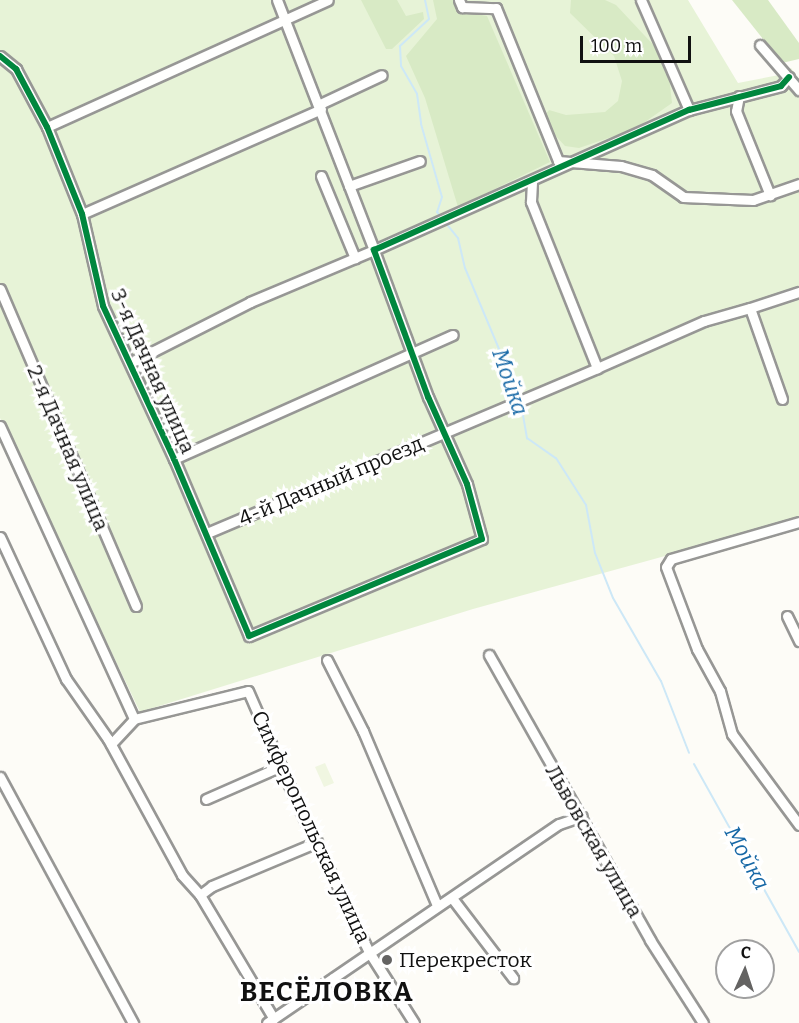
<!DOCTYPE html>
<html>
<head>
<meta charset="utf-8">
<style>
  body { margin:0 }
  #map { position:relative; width:799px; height:1023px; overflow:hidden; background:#fdfcf7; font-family:Bitter,serif }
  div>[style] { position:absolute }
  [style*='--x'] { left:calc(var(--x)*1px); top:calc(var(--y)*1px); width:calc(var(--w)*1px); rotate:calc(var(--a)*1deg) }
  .green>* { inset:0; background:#e7f3d7 }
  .forest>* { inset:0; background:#d8eac5 }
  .pitch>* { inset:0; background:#f0f6e1 }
  .stream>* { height:2px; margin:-1px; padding:0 1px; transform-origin:1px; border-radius:1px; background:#cde8f7 }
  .roads { filter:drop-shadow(2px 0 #979795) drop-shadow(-2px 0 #979795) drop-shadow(0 2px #979795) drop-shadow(0 -2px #979795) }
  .minor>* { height:9px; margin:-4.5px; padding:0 4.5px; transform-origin:4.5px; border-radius:4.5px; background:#fffffe }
  .cycleway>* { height:6px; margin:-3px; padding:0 3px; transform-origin:3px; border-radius:3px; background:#00873e }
  .dots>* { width:16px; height:16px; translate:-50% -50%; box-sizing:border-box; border:3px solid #fff; border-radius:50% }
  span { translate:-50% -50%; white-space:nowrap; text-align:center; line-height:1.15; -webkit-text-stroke:6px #fff; paint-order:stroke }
  .street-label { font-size:21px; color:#111 }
  .poi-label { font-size:21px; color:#111 }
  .left { translate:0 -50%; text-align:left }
  .water-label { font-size:22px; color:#1768a6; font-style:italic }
  .district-label { font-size:27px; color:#111; font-weight:700; letter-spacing:1.5px }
  .north { position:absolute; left:715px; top:939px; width:60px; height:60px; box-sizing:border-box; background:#fff; border:2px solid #a0a0a0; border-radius:50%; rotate:3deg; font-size:16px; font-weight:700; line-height:24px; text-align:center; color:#111 }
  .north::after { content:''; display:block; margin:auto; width:21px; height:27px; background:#646362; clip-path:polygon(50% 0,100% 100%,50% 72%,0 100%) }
  .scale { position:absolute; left:580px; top:36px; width:111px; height:27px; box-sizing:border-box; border:3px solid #111; border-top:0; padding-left:8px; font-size:18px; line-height:21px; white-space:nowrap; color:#111; -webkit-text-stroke:4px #fff; paint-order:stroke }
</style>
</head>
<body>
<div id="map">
  <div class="green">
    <i style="clip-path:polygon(0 0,688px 0,738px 83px,779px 75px,791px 68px,799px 79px,799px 519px,473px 609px,140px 712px,0 418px)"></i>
  </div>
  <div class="forest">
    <i style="clip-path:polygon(361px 0,397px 0,406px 16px,423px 12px,424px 19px,392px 49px,386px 49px)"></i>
    <i style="clip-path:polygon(433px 0,454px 0,460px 11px,487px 16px,550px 162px,458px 207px,425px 98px,406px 56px,437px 19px)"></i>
    <i style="clip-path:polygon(571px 0,605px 0,616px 5px,660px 52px,669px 76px,672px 103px,635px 129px,579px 148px,565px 146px,554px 134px,545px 115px,549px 110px,566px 115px,605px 112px,618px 101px,622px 81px,614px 56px,570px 13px)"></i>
    <i style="clip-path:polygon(732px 0,768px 0,799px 43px,799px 59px,782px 63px)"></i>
  </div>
  <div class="pitch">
    <i style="clip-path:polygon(325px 763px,334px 783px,324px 787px,315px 767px)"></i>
  </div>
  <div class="stream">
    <i style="--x:425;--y:0;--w:19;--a:78"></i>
    <i style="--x:429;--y:19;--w:40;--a:137"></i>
    <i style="--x:400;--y:46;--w:20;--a:87"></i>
    <i style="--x:401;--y:66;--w:32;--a:60"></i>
    <i style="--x:417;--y:94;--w:30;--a:82"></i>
    <i style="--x:421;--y:124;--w:76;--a:74"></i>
    <i style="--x:442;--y:197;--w:16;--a:108"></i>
    <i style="--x:437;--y:212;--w:8;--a:50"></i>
    <i style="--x:445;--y:222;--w:21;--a:51"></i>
    <i style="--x:458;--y:238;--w:31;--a:77"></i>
    <i style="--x:465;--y:268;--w:142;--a:67.2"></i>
    <i style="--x:521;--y:404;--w:35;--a:80"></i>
    <i style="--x:527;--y:438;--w:35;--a:35"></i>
    <i style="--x:556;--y:458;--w:56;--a:57.4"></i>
    <i style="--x:586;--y:505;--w:49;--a:79.4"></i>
    <i style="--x:595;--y:553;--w:48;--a:68.2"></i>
    <i style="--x:613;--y:598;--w:96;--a:60"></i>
    <i style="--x:661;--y:681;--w:77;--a:68.7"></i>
    <i style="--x:694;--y:764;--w:215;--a:60.8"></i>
  </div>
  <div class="roads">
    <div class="minor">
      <i style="--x:459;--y:0;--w:8;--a:67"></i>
      <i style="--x:462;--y:7;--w:34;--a:2"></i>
      <i style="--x:496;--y:8;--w:165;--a:67.9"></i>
      <i style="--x:558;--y:161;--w:63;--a:4.5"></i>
      <i style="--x:621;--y:166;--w:32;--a:16"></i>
      <i style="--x:652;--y:175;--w:38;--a:35"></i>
      <i style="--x:683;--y:197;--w:70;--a:2.5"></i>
      <i style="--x:753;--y:200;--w:49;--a:-19.2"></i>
      <i style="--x:641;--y:0;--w:120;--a:66.4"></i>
      <i style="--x:760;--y:45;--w:60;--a:49.1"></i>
      <i style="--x:0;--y:56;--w:21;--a:39"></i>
      <i style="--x:16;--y:69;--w:66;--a:61.9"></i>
      <i style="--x:47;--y:127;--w:94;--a:68.1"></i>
      <i style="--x:82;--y:214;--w:94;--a:77.1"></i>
      <i style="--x:103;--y:306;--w:169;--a:65.1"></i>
      <i style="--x:174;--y:459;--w:192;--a:67"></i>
      <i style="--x:249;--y:636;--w:252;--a:-22.6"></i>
      <i style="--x:482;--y:539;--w:57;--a:-105.3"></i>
      <i style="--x:467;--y:484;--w:95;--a:-114.1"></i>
      <i style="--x:428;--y:397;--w:157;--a:-110.2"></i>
      <i style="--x:374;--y:250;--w:345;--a:-24"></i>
      <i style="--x:689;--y:110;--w:95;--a:-14.6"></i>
      <i style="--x:781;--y:86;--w:12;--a:-48"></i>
      <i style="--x:739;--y:96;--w:15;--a:101"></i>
      <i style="--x:736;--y:111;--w:91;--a:68"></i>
      <i style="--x:320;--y:104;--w:68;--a:-25.1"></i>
      <i style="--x:47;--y:127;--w:308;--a:-24.3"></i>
      <i style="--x:321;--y:176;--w:89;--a:67.5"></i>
      <i style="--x:532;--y:182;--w:20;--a:93"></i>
      <i style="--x:531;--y:202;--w:179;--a:68.3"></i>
      <i style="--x:597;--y:368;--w:117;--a:-23.7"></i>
      <i style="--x:704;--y:321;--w:48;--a:-15.8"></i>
      <i style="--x:349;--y:186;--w:75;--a:-19.4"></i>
      <i style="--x:82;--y:214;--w:261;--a:-23.7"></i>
      <i style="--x:0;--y:289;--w:345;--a:66.8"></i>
      <i style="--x:130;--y:363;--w:135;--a:-26.9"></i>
      <i style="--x:250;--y:302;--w:134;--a:-22.8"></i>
      <i style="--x:374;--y:250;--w:268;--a:-111.2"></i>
      <i style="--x:782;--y:399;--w:96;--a:-109.4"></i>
      <i style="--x:750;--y:308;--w:52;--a:-18.1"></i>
      <i style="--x:0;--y:426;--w:322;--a:65.4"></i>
      <i style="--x:174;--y:459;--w:305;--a:-24"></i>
      <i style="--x:799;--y:522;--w:133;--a:163.9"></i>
      <i style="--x:671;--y:559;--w:9;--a:122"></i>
      <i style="--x:666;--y:567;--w:88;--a:69.3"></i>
      <i style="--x:697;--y:649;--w:48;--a:61.3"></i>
      <i style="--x:720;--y:691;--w:45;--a:74.4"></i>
      <i style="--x:732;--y:734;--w:113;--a:53.6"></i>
      <i style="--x:207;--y:533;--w:423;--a:-22.9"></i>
      <i style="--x:0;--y:537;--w:157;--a:65.1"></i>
      <i style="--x:66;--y:679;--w:73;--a:55"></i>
      <i style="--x:108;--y:739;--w:155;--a:61.4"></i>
      <i style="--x:182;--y:875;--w:27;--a:48"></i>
      <i style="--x:200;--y:895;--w:144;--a:59.2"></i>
      <i style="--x:787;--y:616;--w:28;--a:64"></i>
      <i style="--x:489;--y:655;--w:327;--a:60.5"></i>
      <i style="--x:650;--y:940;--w:98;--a:57.4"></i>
      <i style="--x:327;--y:660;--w:80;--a:63.1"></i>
      <i style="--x:363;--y:731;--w:189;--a:67"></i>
      <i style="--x:111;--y:744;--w:34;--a:-47"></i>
      <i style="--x:134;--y:719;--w:117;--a:-13.8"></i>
      <i style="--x:248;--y:691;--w:130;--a:66.4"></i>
      <i style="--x:300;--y:810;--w:158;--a:64.1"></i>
      <i style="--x:369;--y:952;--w:84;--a:57.6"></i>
      <i style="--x:0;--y:777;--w:280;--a:61.6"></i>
      <i style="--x:206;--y:799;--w:82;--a:-23.7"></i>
      <i style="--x:200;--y:895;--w:15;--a:-37"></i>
      <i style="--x:212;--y:886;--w:114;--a:-22.7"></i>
      <i style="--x:452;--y:898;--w:101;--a:52.7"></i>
      <i style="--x:267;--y:1023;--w:353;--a:-34.3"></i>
      <i style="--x:559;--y:824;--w:24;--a:-19"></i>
    </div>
  </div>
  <div class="cycleway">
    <i style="--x:0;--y:56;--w:21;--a:39"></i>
    <i style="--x:16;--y:69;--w:66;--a:61.9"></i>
    <i style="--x:47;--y:127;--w:94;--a:68.1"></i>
    <i style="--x:82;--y:214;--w:94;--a:77.1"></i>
    <i style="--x:103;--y:306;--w:169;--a:65.1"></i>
    <i style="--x:174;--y:459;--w:192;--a:67"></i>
    <i style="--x:249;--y:636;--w:252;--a:-22.6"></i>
    <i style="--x:482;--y:539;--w:57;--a:-105.3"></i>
    <i style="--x:467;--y:484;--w:95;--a:-114.1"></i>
    <i style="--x:428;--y:397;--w:157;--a:-110.2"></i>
    <i style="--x:374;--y:250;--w:345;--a:-24"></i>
    <i style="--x:689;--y:110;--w:95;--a:-14.6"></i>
    <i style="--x:781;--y:86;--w:12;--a:-48"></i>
  </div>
  <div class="dots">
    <i style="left:387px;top:960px;background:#646362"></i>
  </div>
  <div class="street-label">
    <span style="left:153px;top:371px;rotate:66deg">3-я Дачная улица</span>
    <span style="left:68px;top:448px;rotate:67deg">2-я Дачная улица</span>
    <span style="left:331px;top:481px;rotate:-23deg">4-й Дачный проезд</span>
    <span style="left:311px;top:827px;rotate:65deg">Симферопольская улица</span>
    <span style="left:594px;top:841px;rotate:60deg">Львовская улица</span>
  </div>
  <div class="poi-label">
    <span class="left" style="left:399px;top:960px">Перекресток</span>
  </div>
  <div class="water-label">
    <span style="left:510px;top:382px;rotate:71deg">Мойка</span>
    <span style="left:747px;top:858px;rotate:61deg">Мойка</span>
  </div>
  <div class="district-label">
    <span style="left:327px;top:993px">ВЕСЁЛОВКА</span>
  </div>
  <div class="north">С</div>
  <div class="scale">100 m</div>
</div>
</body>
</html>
